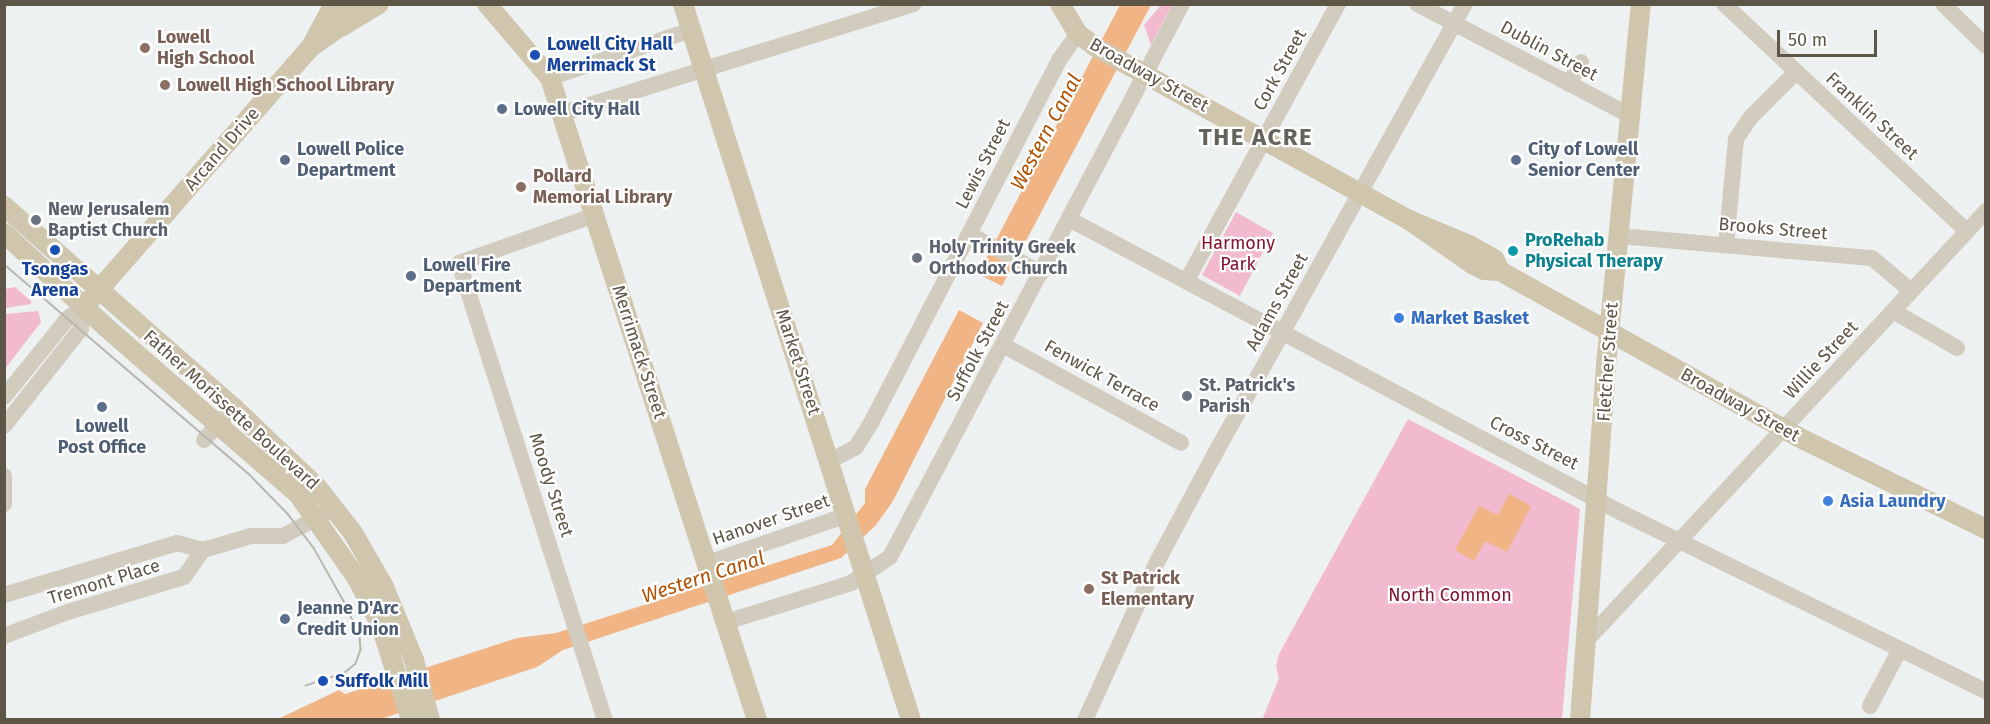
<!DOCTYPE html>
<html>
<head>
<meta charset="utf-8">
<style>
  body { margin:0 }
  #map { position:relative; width:1990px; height:724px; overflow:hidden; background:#eef1f1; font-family:"Fira Sans",sans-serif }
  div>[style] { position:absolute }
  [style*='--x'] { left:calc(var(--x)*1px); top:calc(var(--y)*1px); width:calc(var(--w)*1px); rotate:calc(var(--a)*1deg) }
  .green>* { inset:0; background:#f1bacf }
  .water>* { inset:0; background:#f1b585 }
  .minor>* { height:16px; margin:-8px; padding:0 8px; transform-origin:8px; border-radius:8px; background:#d1ccbe }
  .major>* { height:20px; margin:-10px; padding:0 10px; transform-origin:10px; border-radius:10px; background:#cfc6ad }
  .tram>* { height:1.5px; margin:-0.75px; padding:0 0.75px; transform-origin:0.75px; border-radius:0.75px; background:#b9b8b0 }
  .dots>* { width:16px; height:16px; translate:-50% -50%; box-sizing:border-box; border:3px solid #fff; border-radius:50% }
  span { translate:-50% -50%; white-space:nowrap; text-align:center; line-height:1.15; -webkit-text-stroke:4.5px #fff; paint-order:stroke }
  .education-label { font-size:18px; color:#785e54; font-weight:700 }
  .left { translate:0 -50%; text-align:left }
  .transit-label { font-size:18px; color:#164399; font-weight:700 }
  .street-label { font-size:18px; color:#5d5646 }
  .service-label { font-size:18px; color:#4e5e75; font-weight:700 }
  .worship-label { font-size:18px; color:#5b616d; font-weight:700 }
  .culture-label { font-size:18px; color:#0d838f; font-weight:700 }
  .park-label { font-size:18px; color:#83122f }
  .shop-label { font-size:18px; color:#366cbe; font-weight:700 }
  .water-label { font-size:20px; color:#b15204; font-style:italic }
  .district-label { font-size:24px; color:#64625b; font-weight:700; letter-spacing:1.5px }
  .frame { position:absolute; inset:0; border:6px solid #5d5646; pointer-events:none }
  .scale { position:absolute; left:1777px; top:30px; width:100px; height:27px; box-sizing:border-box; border:3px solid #5d5646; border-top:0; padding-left:8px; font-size:18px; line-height:21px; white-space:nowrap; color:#5d5646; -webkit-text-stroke:4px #fff; paint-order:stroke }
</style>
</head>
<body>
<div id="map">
  <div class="green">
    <i style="clip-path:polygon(1161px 5px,1172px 5px,1151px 45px,1144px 25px)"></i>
    <i style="clip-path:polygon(1236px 212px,1273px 233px,1240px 296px,1202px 275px)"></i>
    <i style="clip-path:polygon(15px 287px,31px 301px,31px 304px,5px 308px,5px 289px)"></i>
    <i style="clip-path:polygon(38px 311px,41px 322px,5px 369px,5px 314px)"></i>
    <i style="clip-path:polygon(1408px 419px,1580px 509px,1562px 719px,1262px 720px,1279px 678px,1276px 667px,1279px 654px)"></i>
  </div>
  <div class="water">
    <i style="clip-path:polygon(1120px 5px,1151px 5px,1002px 286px,978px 274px)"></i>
    <i style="clip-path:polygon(959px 310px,983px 323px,893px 501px,876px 525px,841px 558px,563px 650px,537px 667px,381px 719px,276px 720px,339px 690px,345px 694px,517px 638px,556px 633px,832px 545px,865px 503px,865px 489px)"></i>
    <i style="clip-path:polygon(1509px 494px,1531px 506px,1507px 552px,1485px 541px,1474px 561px,1455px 550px,1479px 506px,1498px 515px)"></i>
  </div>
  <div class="minor">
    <i style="--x:1417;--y:4;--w:242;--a:27.6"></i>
    <i style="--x:1724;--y:4;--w:333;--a:43.1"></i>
    <i style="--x:1943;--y:4;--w:60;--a:44.3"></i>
    <i style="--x:550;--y:78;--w:149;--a:-18.8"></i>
    <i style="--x:1569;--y:84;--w:25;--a:-61"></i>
    <i style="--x:564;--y:113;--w:366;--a:-17.3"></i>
    <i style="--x:595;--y:215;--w:144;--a:160.6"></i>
    <i style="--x:459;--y:263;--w:480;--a:72.3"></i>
    <i style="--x:1069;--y:219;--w:620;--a:28.01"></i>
    <i style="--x:1616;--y:510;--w:412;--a:26.1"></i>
    <i style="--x:969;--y:234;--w:82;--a:28.4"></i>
    <i style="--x:1619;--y:236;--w:254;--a:5"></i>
    <i style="--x:1872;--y:258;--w:51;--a:40.2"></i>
    <i style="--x:1726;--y:245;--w:106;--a:-84.6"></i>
    <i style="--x:1736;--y:139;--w:27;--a:-56"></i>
    <i style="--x:1751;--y:117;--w:64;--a:-45"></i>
    <i style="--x:1187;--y:280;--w:315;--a:-61.3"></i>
    <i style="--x:1893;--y:311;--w:74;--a:30"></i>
    <i style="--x:1003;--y:345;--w:203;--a:28.8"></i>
    <i style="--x:4;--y:397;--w:102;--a:-51"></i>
    <i style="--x:68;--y:318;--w:21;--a:-35"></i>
    <i style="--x:4;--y:426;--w:124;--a:-51.6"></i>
    <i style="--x:81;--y:329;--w:23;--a:-80"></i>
    <i style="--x:204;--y:440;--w:44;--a:-48.7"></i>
    <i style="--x:830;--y:461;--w:30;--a:-28"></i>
    <i style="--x:856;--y:447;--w:28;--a:-58"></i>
    <i style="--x:871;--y:423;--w:409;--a:-62.6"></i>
    <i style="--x:1059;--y:60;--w:32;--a:-54"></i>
    <i style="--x:4;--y:476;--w:28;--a:90"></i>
    <i style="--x:707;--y:563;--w:148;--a:-18.9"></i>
    <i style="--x:4;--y:595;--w:181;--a:-16.7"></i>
    <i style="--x:177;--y:543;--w:27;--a:15"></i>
    <i style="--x:203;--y:550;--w:50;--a:-16.3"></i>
    <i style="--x:251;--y:536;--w:32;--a:0"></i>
    <i style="--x:283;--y:536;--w:49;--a:-28.1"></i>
    <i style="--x:726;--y:622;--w:131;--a:-17.3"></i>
    <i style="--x:851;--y:583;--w:47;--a:-33.7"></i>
    <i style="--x:890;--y:557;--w:625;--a:-62.16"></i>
    <i style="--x:4;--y:636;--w:68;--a:-20.6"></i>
    <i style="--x:68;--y:612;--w:121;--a:-16.8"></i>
    <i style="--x:184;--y:577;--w:33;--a:-55"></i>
    <i style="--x:1587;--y:640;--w:586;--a:-47.08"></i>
    <i style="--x:1870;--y:706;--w:64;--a:-62.2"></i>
    <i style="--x:1085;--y:720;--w:174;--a:-65.5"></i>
    <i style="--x:1157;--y:562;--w:117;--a:-61.9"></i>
    <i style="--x:1212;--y:459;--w:521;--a:-60.92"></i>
  </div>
  <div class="major">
    <i style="--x:487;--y:4;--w:97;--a:49.6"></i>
    <i style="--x:550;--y:78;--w:675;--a:72.13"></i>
    <i style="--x:683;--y:4;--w:751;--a:72.34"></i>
    <i style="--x:1060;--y:4;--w:35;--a:59"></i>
    <i style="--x:1078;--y:34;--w:26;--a:36"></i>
    <i style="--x:1099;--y:49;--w:354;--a:28.9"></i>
    <i style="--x:1409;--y:220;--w:65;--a:22.6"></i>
    <i style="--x:1469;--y:245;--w:29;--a:29"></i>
    <i style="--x:1494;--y:259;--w:13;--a:63"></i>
    <i style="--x:341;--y:27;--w:44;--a:-31.2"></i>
    <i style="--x:312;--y:45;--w:47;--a:-61.8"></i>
    <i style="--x:4;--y:206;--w:305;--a:41.3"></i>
    <i style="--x:233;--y:407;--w:116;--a:43.6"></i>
    <i style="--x:317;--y:487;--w:58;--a:52"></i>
    <i style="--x:353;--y:533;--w:62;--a:60.1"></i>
    <i style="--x:384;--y:587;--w:79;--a:67.7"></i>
    <i style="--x:414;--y:660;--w:62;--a:75.1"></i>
    <i style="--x:1409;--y:220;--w:77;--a:34.9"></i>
    <i style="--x:1472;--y:264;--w:13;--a:27"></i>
    <i style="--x:1484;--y:270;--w:16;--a:4"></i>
    <i style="--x:1500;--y:271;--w:341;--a:29.1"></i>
    <i style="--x:1798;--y:437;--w:209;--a:26.1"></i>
    <i style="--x:4;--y:233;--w:142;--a:42.7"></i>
    <i style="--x:108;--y:329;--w:252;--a:41"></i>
    <i style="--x:298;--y:494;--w:105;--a:55.1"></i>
    <i style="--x:358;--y:580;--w:51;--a:63.4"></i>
    <i style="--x:381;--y:626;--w:99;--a:72.3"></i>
    <i style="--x:90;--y:300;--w:336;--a:-48.9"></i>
    <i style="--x:311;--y:47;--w:28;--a:-35"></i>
    <i style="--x:334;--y:31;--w:32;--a:-56"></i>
    <i style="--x:1580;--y:720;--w:366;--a:-85.8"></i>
    <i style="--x:1607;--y:355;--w:353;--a:-84.5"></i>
  </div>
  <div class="tram">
    <i style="--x:4;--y:264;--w:324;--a:40.6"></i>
    <i style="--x:250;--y:475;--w:54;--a:45.7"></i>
    <i style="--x:288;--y:514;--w:43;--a:52.6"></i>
    <i style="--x:314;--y:548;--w:63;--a:60.6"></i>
    <i style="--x:345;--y:603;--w:36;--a:66"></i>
    <i style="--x:360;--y:636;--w:14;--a:86"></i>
    <i style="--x:361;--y:650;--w:15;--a:110"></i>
    <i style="--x:356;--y:664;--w:14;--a:141"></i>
    <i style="--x:345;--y:673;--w:41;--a:161.6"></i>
  </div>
  <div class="dots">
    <i style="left:145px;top:48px;background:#8d6e63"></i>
    <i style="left:535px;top:55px;background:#1a4fb4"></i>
    <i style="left:165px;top:85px;background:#8d6e63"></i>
    <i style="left:502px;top:109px;background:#5c6f8a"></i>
    <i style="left:285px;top:160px;background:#5c6f8a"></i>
    <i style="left:1516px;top:160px;background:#5c6f8a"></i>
    <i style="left:521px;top:187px;background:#8d6e63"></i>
    <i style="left:36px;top:220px;background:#6b7280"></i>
    <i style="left:55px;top:250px;background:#1a4fb4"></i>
    <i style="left:1513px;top:251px;background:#0f9aa8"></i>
    <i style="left:917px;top:258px;background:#6b7280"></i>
    <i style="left:411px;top:276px;background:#5c6f8a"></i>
    <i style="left:1399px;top:318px;background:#3f7fe0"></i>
    <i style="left:1187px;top:396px;background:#6b7280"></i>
    <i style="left:102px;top:407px;background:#5c6f8a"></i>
    <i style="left:1828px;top:501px;background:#3f7fe0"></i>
    <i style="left:1089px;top:589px;background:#8d6e63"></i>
    <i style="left:285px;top:619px;background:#5c6f8a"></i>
    <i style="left:323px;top:681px;background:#1a4fb4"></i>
  </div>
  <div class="education-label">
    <span class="left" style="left:157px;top:48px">Lowell<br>High School</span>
    <span class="left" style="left:177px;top:85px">Lowell High School Library</span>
    <span class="left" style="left:533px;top:187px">Pollard<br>Memorial Library</span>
    <span class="left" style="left:1101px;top:589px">St Patrick<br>Elementary</span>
  </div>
  <div class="transit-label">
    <span class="left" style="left:547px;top:55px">Lowell City Hall<br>Merrimack St</span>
    <span style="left:55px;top:280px">Tsongas<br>Arena</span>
    <span class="left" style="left:335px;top:681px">Suffolk Mill</span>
  </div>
  <div class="street-label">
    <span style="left:1549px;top:51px;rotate:28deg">Dublin Street</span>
    <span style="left:1280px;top:70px;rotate:-61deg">Cork Street</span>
    <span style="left:1149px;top:75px;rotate:29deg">Broadway Street</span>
    <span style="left:1872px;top:116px;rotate:43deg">Franklin Street</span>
    <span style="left:222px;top:149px;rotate:-49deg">Arcand Drive</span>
    <span style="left:983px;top:164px;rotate:-63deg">Lewis Street</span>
    <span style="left:1773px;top:229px;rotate:5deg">Brooks Street</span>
    <span style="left:1277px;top:302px;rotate:-61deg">Adams Street</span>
    <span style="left:978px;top:351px;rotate:-62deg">Suffolk Street</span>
    <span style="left:639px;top:352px;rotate:72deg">Merrimack Street</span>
    <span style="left:1821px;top:360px;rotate:-47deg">Willie Street</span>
    <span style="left:798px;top:362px;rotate:72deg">Market Street</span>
    <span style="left:1608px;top:362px;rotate:-86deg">Fletcher Street</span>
    <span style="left:1102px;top:376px;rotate:29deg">Fenwick Terrace</span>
    <span style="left:1740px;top:405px;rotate:29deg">Broadway Street</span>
    <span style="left:231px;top:410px;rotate:42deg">Father Morissette Boulevard</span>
    <span style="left:1534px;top:443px;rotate:27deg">Cross Street</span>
    <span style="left:551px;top:485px;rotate:72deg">Moody Street</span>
    <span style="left:771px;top:520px;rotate:-19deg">Hanover Street</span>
    <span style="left:104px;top:582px;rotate:-17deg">Tremont Place</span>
  </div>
  <div class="service-label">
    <span class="left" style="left:514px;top:109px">Lowell City Hall</span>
    <span class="left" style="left:297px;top:160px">Lowell Police<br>Department</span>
    <span class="left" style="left:1528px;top:160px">City of Lowell<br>Senior Center</span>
    <span class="left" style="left:423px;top:276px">Lowell Fire<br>Department</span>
    <span style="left:102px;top:437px">Lowell<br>Post Office</span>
    <span class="left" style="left:297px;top:619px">Jeanne D'Arc<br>Credit Union</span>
  </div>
  <div class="worship-label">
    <span class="left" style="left:48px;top:220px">New Jerusalem<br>Baptist Church</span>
    <span class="left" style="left:929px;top:258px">Holy Trinity Greek<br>Orthodox Church</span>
    <span class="left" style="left:1199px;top:396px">St. Patrick's<br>Parish</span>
  </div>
  <div class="culture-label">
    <span class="left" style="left:1525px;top:251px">ProRehab<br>Physical Therapy</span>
  </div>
  <div class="park-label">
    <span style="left:1238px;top:254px">Harmony<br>Park</span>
    <span style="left:1450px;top:595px">North Common</span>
  </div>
  <div class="shop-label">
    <span class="left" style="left:1411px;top:318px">Market Basket</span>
    <span class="left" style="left:1840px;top:501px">Asia Laundry</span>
  </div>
  <div class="water-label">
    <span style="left:1046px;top:132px;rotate:-62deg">Western Canal</span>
    <span style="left:703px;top:577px;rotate:-18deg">Western Canal</span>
  </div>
  <div class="district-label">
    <span style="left:1256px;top:138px">THE ACRE</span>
  </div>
  <div class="frame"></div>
  <div class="scale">50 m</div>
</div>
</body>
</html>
